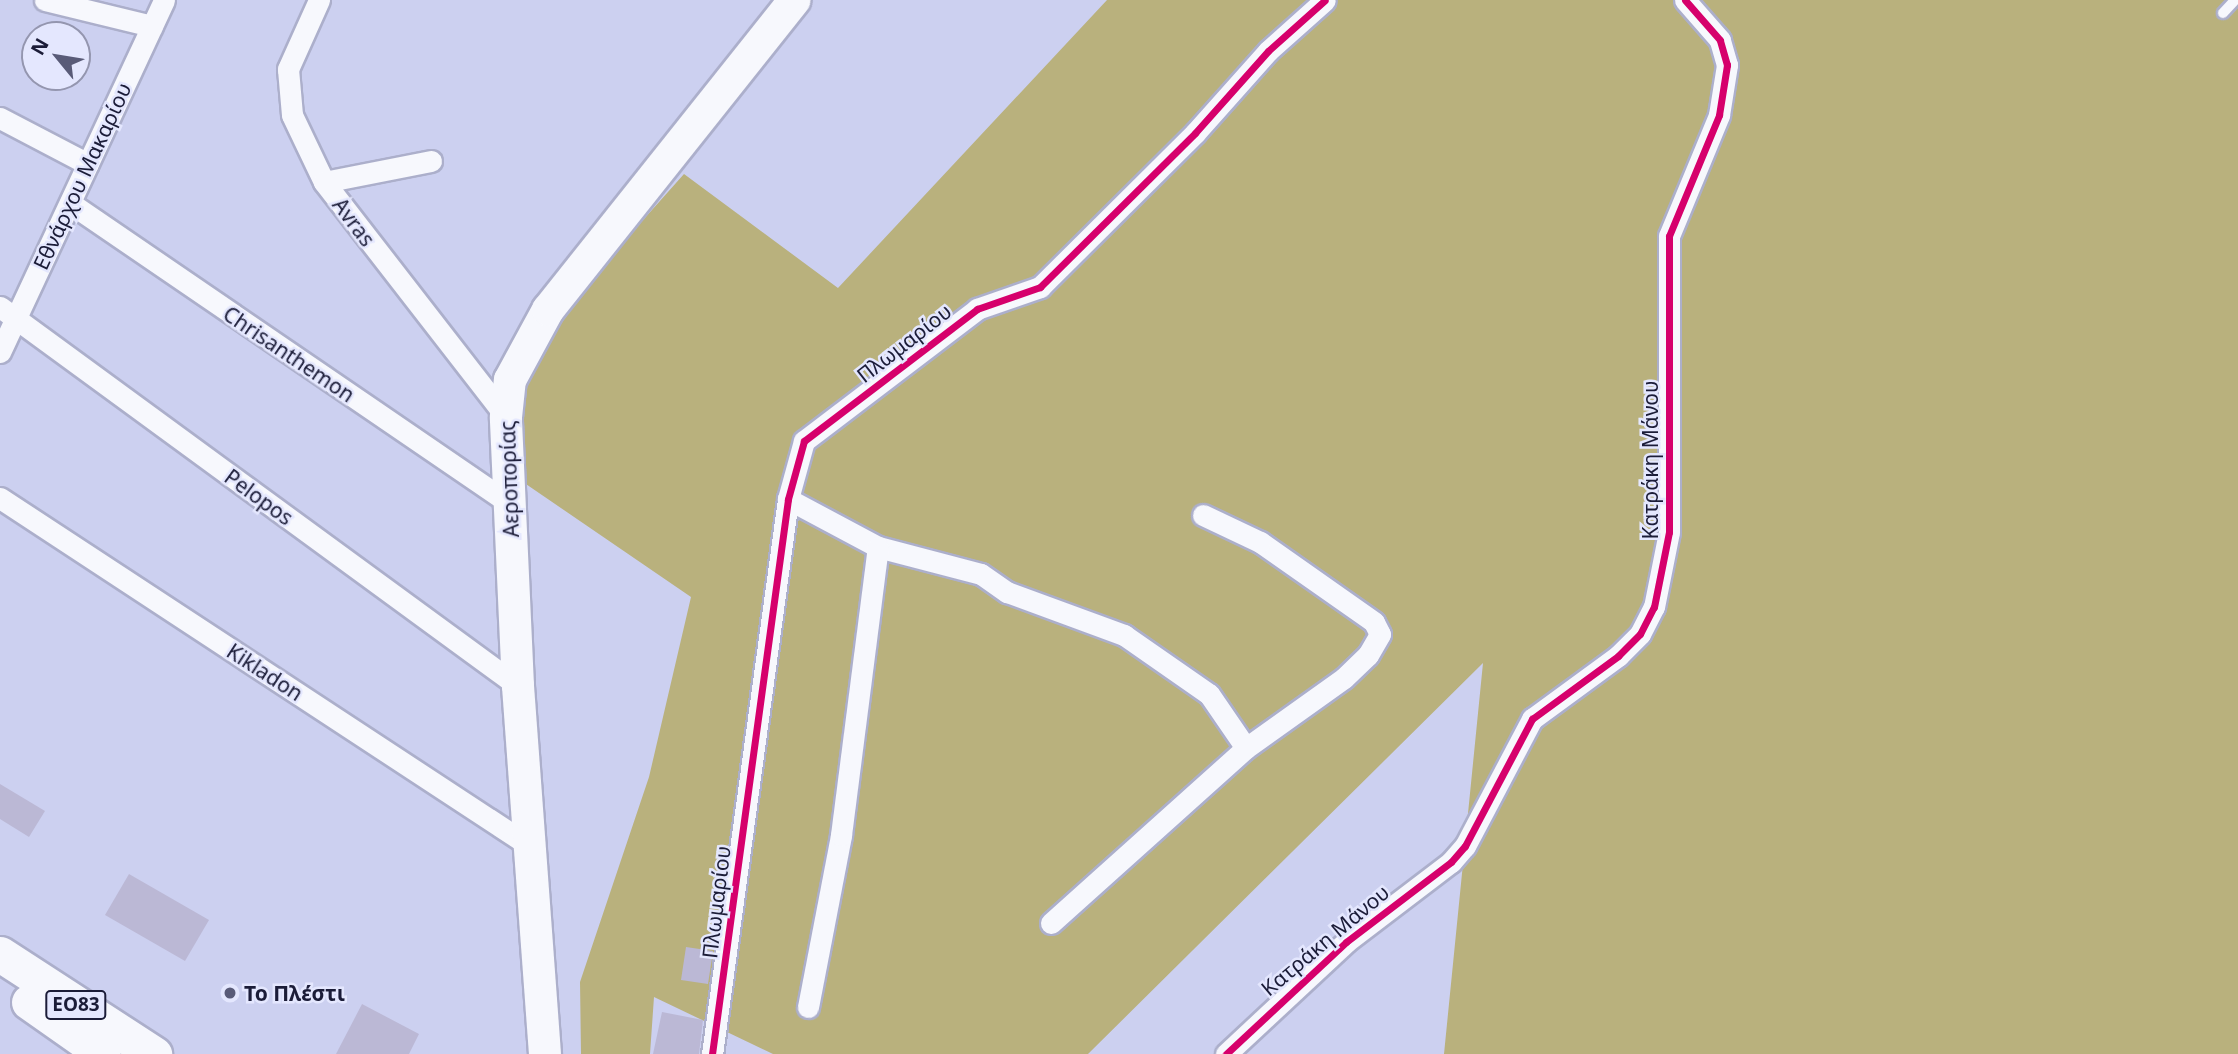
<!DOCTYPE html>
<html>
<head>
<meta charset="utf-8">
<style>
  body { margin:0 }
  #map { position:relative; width:2238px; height:1054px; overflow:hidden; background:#ccd0f0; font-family:"Noto Sans",sans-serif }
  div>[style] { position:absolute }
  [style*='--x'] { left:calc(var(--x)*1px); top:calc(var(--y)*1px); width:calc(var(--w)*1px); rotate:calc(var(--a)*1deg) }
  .forest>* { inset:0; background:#b9b17d }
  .building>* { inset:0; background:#bbb8d5 }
  .roads { filter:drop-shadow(2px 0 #acafcb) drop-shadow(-2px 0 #acafcb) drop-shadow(0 2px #acafcb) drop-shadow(0 -2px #acafcb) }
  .lane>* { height:10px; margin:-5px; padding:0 5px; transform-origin:5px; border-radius:5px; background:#f7f8fd }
  .street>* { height:21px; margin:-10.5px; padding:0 10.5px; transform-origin:10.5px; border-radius:10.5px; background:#f7f8fd }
  .secondary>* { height:32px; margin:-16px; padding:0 16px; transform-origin:16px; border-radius:16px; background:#f7f8fd }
  .primary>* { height:35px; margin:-17.5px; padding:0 17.5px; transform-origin:17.5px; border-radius:17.5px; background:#f7f8fd }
  .cycleway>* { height:7px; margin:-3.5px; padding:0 3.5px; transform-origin:3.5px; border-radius:3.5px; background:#d6006c }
  .dots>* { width:19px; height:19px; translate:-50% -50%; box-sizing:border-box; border:4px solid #e4e7fe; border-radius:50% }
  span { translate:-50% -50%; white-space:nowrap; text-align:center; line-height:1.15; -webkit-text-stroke:5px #e4e7fe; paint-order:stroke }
  .shield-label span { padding:2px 5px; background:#e4e7fe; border:2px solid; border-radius:5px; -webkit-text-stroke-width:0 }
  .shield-label { font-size:19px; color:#1b1c38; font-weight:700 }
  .street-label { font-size:21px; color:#1b1c38 }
  .poi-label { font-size:21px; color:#1b1c38; font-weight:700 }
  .left { translate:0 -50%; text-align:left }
  .north { position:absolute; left:21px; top:21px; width:70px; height:70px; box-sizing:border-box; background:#e4e7fe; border:2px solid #9496af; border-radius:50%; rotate:300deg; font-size:19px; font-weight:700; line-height:28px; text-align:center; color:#1b1c38 }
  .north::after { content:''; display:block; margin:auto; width:24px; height:32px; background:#595b78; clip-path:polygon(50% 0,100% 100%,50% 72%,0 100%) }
</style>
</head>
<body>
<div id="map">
  <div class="forest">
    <i style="clip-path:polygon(1107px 0,2238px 0,2238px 1054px,1444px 1054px,1483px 663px,1088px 1054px,773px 1054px,654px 997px,650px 1054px,581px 1054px,580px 982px,649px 777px,691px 597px,520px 480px,524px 393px,561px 312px,684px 174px,838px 288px)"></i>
  </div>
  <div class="building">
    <i style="clip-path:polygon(0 784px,45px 811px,29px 837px,0 819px)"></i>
    <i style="clip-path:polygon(129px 874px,209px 920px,185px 961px,105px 915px)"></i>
    <i style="clip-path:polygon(686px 947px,713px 951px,708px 984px,681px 980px)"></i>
    <i style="clip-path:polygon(362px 1004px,419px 1034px,409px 1054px,336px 1054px)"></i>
    <i style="clip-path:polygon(662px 1012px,703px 1020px,699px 1054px,653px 1054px)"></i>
  </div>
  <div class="roads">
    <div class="lane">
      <i style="--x:2223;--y:13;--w:18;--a:-47"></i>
    </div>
    <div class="street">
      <i style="--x:45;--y:0;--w:110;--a:13.7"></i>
      <i style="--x:319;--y:0;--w:76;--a:114.2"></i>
      <i style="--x:288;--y:69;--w:46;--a:85"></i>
      <i style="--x:292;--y:115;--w:74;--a:64.5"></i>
      <i style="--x:324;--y:182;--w:297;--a:52.2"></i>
      <i style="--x:0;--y:118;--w:99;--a:27.6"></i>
      <i style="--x:324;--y:182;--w:109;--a:-11.1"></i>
      <i style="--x:70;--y:203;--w:532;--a:34.35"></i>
      <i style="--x:0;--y:307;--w:642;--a:36.19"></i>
      <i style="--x:0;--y:352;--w:388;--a:-65"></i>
      <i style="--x:0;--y:498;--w:634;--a:33.29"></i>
      <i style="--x:788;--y:499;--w:102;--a:28.1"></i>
      <i style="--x:878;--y:547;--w:106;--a:14.7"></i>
      <i style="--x:981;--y:574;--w:32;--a:35"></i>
      <i style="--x:1007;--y:592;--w:125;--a:20.2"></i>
      <i style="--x:1124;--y:635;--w:103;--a:34.8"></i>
      <i style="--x:1209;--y:694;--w:65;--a:55.6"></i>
      <i style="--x:1051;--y:923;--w:262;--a:-41.9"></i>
      <i style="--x:1246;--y:748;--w:120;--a:-35.5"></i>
      <i style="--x:1344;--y:678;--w:33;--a:-44"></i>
      <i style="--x:1368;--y:655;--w:24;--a:-60"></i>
      <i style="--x:1380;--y:634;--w:13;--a:-117"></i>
      <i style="--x:1374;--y:622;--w:139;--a:-144.9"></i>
      <i style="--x:1260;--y:542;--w:63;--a:-154.7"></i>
      <i style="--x:808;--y:1007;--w:175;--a:-79.1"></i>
      <i style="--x:841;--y:835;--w:290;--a:-82.7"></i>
      <i style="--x:712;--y:1054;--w:560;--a:-82.2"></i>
      <i style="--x:788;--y:499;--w:60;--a:-74.6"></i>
      <i style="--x:804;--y:441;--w:218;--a:-37.3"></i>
      <i style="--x:977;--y:309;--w:67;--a:-19.2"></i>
      <i style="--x:1040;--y:287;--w:218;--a:-44.8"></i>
      <i style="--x:1195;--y:133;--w:110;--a:-48.3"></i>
      <i style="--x:1268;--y:51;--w:76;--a:-41.8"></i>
      <i style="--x:1226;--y:1054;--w:164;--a:-43"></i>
      <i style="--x:1346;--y:942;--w:132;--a:-37.3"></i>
      <i style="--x:1451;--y:862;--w:21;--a:-49"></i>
      <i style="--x:1465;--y:846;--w:144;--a:-62.2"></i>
      <i style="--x:1532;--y:719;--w:107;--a:-36.2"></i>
      <i style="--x:1618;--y:656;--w:31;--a:-45"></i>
      <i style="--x:1640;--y:634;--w:30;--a:-63"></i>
      <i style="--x:1654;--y:607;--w:76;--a:-78.7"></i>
      <i style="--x:1669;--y:532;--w:296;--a:-90"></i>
      <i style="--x:1669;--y:236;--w:131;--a:-67.5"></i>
      <i style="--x:1719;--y:115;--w:51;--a:-80.9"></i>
      <i style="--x:1727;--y:65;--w:26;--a:-106"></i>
      <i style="--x:1720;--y:40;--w:53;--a:-131.2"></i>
    </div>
    <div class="secondary">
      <i style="--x:545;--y:1054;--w:369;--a:-94.2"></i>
      <i style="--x:518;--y:686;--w:269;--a:-92.6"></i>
      <i style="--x:506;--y:417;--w:37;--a:-84"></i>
      <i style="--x:510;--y:380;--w:80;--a:-61.5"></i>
      <i style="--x:548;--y:310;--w:396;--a:-51.5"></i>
    </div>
    <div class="primary">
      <i style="--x:0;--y:954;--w:184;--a:33"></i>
      <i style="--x:29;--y:1002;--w:90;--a:35.1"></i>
    </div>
  </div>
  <div class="cycleway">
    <i style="--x:712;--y:1054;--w:560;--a:-82.2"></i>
    <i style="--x:788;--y:499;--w:60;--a:-74.6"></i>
    <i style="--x:804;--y:441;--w:218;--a:-37.3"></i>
    <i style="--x:977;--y:309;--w:67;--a:-19.2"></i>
    <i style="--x:1040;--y:287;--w:218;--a:-44.8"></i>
    <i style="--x:1195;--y:133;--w:110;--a:-48.3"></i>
    <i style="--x:1268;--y:51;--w:76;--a:-41.8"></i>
    <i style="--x:1226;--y:1054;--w:164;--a:-43"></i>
    <i style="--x:1346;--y:942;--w:132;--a:-37.3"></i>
    <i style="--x:1451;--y:862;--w:21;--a:-49"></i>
    <i style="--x:1465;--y:846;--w:144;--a:-62.2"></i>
    <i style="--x:1532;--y:719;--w:107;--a:-36.2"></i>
    <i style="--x:1618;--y:656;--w:31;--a:-45"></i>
    <i style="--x:1640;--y:634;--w:30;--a:-63"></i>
    <i style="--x:1654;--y:607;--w:76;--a:-78.7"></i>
    <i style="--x:1669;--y:532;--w:296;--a:-90"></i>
    <i style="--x:1669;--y:236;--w:131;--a:-67.5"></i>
    <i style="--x:1719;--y:115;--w:51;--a:-80.9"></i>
    <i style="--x:1727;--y:65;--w:26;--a:-106"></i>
    <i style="--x:1720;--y:40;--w:53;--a:-131.2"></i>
  </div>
  <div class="dots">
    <i style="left:230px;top:993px;background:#595b78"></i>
  </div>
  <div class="shield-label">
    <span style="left:76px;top:1005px">ΕΟ83</span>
  </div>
  <div class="street-label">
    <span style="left:82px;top:176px;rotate:-65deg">Εθνάρχου Μακαρίου</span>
    <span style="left:354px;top:222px;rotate:53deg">Avras</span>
    <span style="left:904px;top:343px;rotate:-38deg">Πλωμαρίου</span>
    <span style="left:289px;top:354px;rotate:34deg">Chrisanthemon</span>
    <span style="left:1650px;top:460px;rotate:-90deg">Κατράκη Μάνου</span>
    <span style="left:509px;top:479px;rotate:-92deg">Αεροπορίας</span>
    <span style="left:259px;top:497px;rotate:36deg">Pelopos</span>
    <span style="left:265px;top:672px;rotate:33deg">Kikladon</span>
    <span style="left:716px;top:902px;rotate:-83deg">Πλωμαρίου</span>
    <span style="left:1325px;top:940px;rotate:-40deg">Κατράκη Μάνου</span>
  </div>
  <div class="poi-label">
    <span class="left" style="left:244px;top:993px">Το Πλέστι</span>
  </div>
  <div class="north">N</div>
</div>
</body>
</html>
